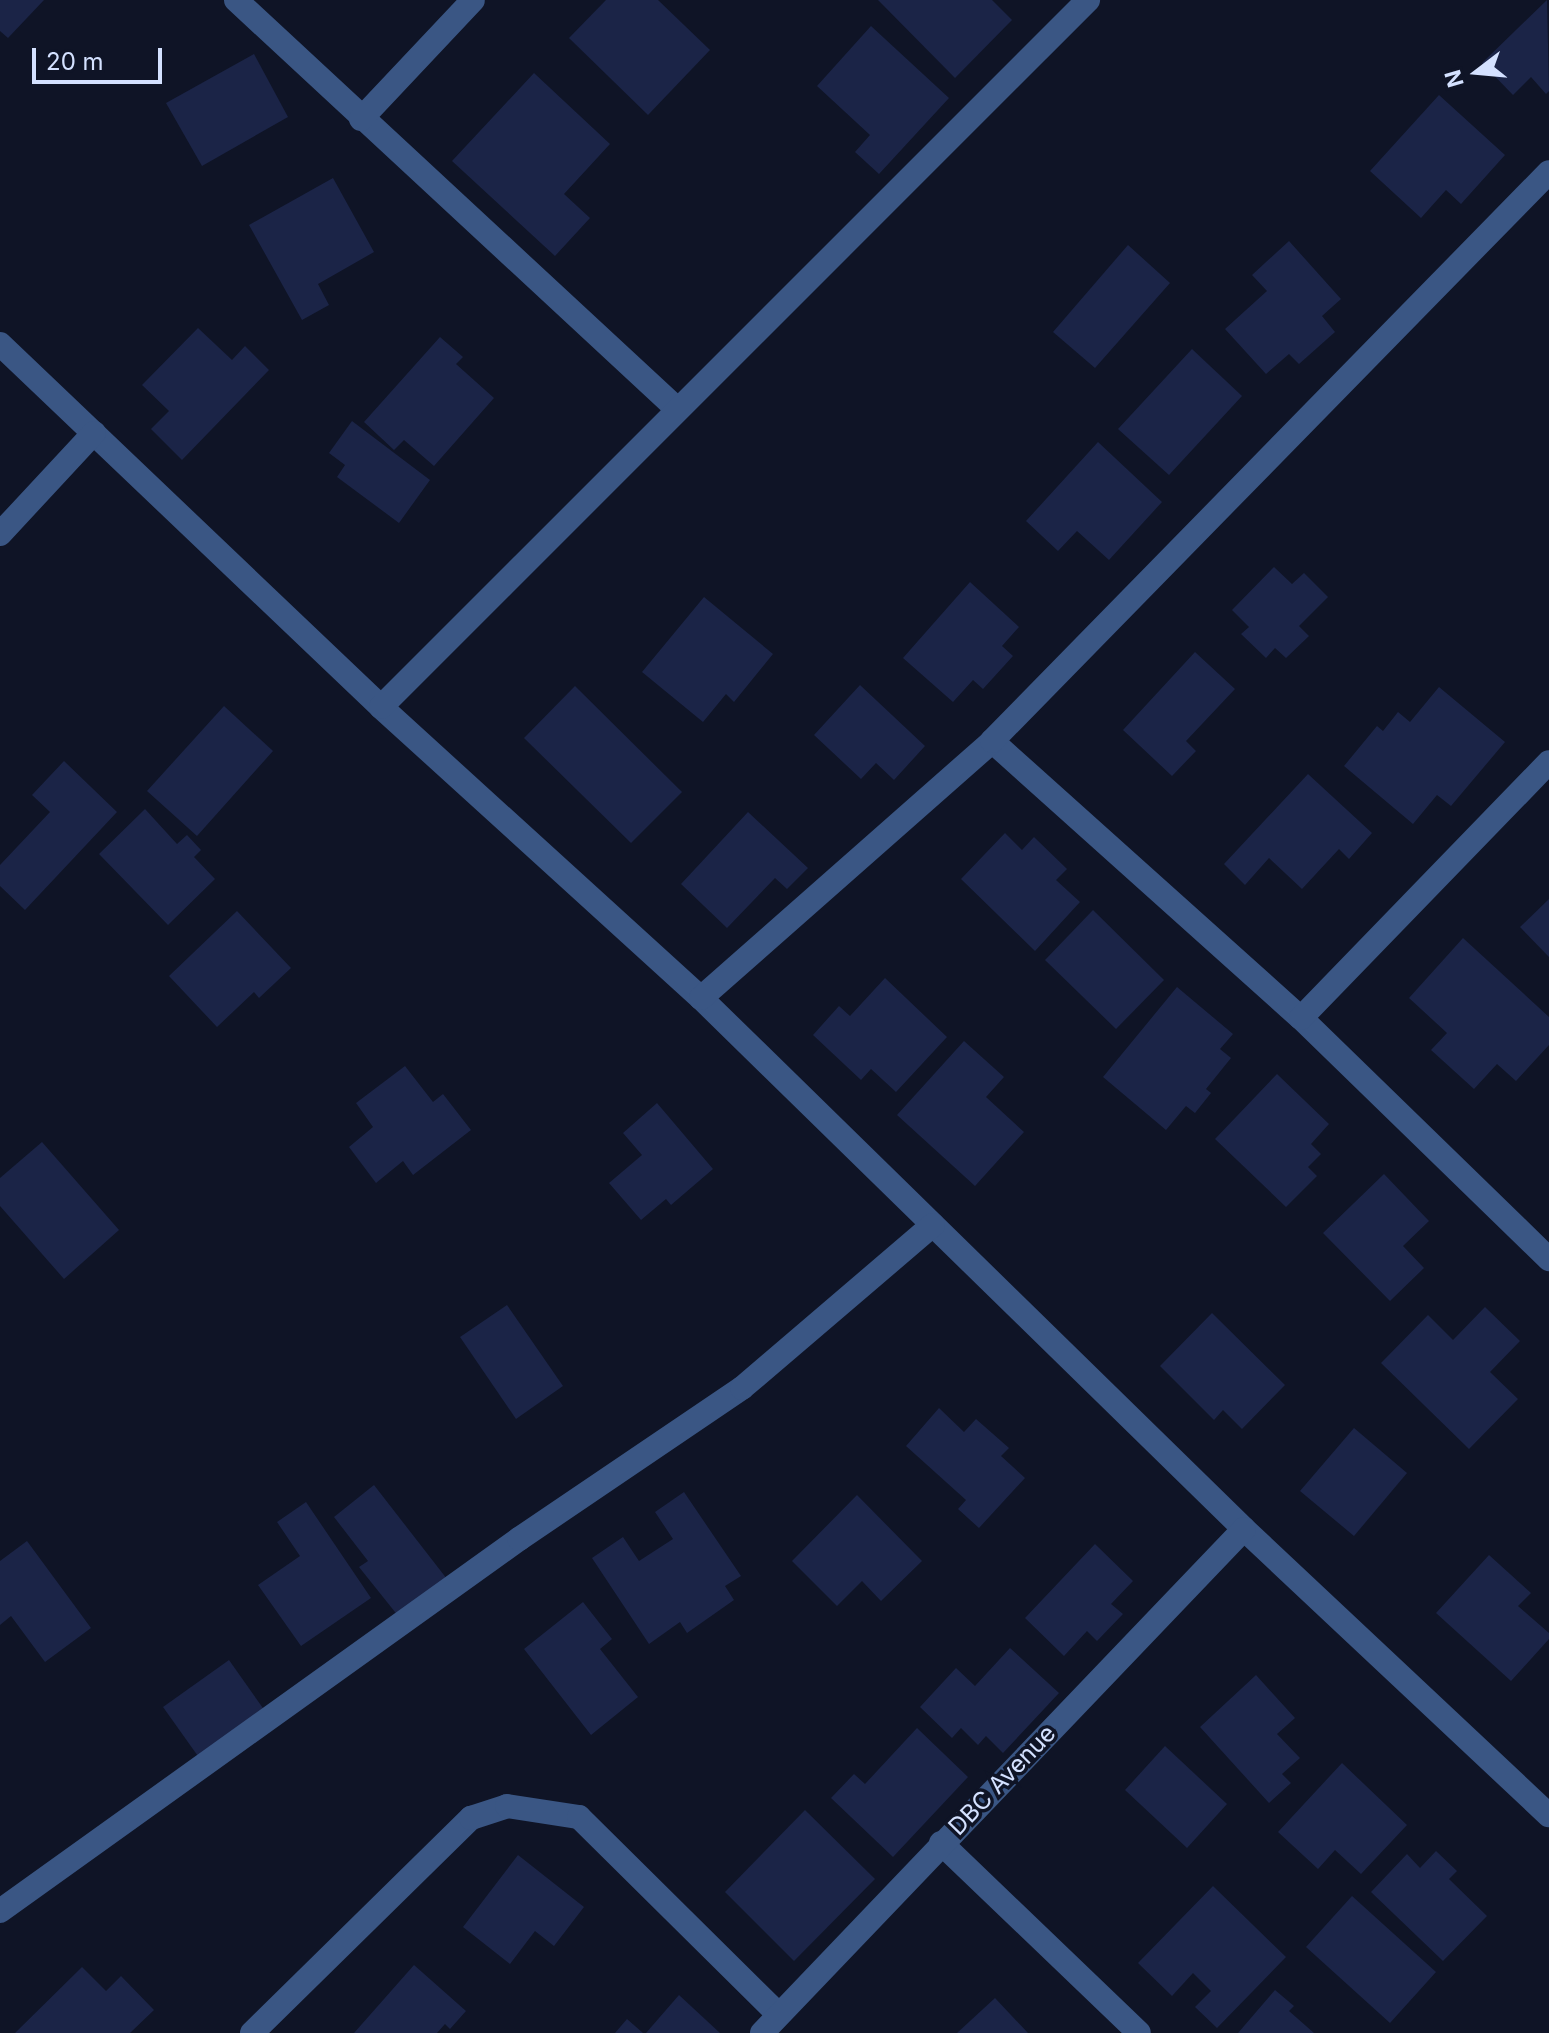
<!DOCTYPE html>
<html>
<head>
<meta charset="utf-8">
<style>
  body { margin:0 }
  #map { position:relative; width:1549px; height:2033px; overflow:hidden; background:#0f1426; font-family:Inter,sans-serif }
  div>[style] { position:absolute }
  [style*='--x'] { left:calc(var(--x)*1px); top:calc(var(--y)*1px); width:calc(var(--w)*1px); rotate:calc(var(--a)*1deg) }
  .building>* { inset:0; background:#1b2447 }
  .minor>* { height:24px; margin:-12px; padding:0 12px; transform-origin:12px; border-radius:12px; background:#3a5684 }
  span { translate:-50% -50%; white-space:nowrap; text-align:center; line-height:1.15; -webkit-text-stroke:7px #0f1426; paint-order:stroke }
  .street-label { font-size:24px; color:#d4e1ff }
  .north { position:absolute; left:1437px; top:32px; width:80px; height:80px; -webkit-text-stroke:6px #0f1426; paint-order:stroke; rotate:254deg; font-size:22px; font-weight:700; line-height:32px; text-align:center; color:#d4e1ff }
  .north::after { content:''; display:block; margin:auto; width:28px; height:36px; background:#d4e1ff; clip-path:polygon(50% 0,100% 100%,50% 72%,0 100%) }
  .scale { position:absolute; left:32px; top:48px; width:130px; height:36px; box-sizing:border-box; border:4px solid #d4e1ff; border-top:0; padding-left:10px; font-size:24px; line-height:28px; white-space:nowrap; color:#d4e1ff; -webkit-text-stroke:6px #0f1426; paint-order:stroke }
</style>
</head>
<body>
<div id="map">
  <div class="building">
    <i style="clip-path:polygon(0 0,44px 0,8px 38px,0 31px)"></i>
    <i style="clip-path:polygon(606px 0,658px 0,710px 50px,648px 115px,569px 38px)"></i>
    <i style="clip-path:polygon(878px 0,992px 0,1012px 20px,955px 78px)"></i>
    <i style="clip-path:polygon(1547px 0,1549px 91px,1546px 94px,1531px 77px,1513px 95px,1482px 63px)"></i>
    <i style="clip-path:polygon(871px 26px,949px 98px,879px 174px,855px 152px,870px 135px,817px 86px)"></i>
    <i style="clip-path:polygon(254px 54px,288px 117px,202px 166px,166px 103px)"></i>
    <i style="clip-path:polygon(534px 73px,610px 144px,564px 194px,590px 218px,555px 256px,452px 161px)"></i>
    <i style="clip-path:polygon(1439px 95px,1505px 155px,1461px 204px,1446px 190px,1421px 218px,1370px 171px)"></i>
    <i style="clip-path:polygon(333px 178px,374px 252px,318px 284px,329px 305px,302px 320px,249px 225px)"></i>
    <i style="clip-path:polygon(1289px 241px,1341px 299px,1322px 316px,1335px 332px,1299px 364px,1289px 354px,1266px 374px,1225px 329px,1267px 291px,1252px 275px)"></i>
    <i style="clip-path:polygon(1128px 245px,1170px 283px,1095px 368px,1053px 332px)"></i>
    <i style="clip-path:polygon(198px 328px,232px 360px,245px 346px,269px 370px,182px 460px,151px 429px,169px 411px,142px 385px)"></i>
    <i style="clip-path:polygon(440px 337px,463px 357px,456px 364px,494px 398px,434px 466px,404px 440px,394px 450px,364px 422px)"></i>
    <i style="clip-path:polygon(1192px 349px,1242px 396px,1169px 475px,1118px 429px)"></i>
    <i style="clip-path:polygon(352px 421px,430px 480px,399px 523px,337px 477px,345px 465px,329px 453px)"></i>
    <i style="clip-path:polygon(1098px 442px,1162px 502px,1109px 560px,1077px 531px,1058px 551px,1026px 521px)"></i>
    <i style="clip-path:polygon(1274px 567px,1292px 584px,1304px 573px,1328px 597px,1299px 626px,1309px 636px,1286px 658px,1275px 648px,1266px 658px,1241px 634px,1249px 627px,1232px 610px)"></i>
    <i style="clip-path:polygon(970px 582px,1019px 627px,1002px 646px,1013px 656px,983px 689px,973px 680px,953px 702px,903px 658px)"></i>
    <i style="clip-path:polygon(704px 597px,773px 654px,734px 702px,726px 694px,703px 722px,642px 672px)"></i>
    <i style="clip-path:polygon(1195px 652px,1235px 689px,1186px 741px,1196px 751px,1172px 776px,1123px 730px)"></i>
    <i style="clip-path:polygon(860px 685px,925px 746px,894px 780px,876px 763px,861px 779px,814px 735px)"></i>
    <i style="clip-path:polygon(575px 686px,682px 792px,631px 843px,524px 738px)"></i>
    <i style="clip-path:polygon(1439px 687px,1505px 742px,1451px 806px,1437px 795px,1413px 824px,1344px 766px,1377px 726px,1383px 731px,1398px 712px,1410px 722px)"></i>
    <i style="clip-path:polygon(224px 706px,273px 751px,197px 836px,147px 791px)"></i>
    <i style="clip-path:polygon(64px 761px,117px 812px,25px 910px,0 886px,0 865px,50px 812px,32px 795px)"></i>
    <i style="clip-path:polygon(1308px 774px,1372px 833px,1349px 859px,1339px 849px,1302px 889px,1269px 858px,1245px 885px,1224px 864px)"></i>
    <i style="clip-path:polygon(145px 809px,177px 844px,187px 835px,201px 850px,194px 857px,215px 879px,168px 925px,99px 854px)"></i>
    <i style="clip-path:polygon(748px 812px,808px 868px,787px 889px,775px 878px,727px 928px,681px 884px)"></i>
    <i style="clip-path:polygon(1005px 833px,1022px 850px,1034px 837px,1067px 869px,1056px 880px,1080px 902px,1035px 951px,961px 879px)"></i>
    <i style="clip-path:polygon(1549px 899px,1549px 957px,1520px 927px)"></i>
    <i style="clip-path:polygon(1093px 910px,1164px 980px,1116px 1029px,1045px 960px)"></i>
    <i style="clip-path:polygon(237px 911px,291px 968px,259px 998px,254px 992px,217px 1027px,169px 976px)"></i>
    <i style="clip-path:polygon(1463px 938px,1549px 1017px,1549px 1045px,1516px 1081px,1497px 1064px,1474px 1089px,1431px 1050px,1447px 1033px,1409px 998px)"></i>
    <i style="clip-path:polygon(885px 978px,947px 1037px,896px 1092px,871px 1069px,861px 1080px,813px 1035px,839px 1006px,850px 1016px)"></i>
    <i style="clip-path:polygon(1177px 987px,1233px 1034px,1220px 1049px,1231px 1058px,1206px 1089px,1211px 1093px,1195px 1113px,1186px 1106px,1166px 1130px,1103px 1077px)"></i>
    <i style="clip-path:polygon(964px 1041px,1004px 1077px,986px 1097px,1024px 1132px,975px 1186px,897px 1115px)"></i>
    <i style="clip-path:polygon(405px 1066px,433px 1102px,443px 1094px,471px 1130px,413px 1175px,403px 1161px,376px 1183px,349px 1147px,373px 1127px,356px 1103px)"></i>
    <i style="clip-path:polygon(1277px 1074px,1329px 1124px,1311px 1144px,1321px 1154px,1308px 1167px,1317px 1176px,1286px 1207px,1215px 1139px)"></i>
    <i style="clip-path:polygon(657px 1103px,713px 1169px,671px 1205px,666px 1199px,641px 1220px,609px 1183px,642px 1155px,623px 1133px)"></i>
    <i style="clip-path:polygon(42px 1142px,119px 1230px,64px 1279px,0 1206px,0 1178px)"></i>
    <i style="clip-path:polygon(1384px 1174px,1429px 1221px,1403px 1246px,1424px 1268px,1390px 1301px,1323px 1233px)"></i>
    <i style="clip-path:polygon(507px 1305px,563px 1386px,516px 1419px,460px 1337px)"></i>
    <i style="clip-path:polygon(1485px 1307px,1520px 1341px,1490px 1372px,1518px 1399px,1469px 1449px,1381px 1363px,1428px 1315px,1453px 1340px)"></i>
    <i style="clip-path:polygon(1212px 1313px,1285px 1385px,1242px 1429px,1223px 1410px,1214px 1420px,1160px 1366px)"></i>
    <i style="clip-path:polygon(939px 1408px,964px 1432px,976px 1419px,1009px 1448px,1001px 1456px,1025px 1478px,979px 1528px,958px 1509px,966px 1500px,906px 1446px)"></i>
    <i style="clip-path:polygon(1354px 1428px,1407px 1473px,1354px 1536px,1300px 1491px)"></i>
    <i style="clip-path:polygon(374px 1485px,447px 1579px,399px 1617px,359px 1567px,368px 1561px,334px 1517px)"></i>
    <i style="clip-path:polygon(684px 1492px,741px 1576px,725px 1586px,734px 1600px,687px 1633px,680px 1622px,649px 1644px,592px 1558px,623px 1537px,639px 1561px,673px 1539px,655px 1512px)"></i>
    <i style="clip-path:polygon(857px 1495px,922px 1561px,881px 1601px,862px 1581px,837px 1606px,792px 1561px)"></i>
    <i style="clip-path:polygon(306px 1502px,371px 1598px,301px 1646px,258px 1585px,300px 1556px,277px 1522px)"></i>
    <i style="clip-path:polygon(27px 1541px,91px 1628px,45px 1662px,11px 1616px,0 1625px,0 1561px)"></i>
    <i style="clip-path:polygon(1095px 1544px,1133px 1581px,1111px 1604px,1123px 1614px,1097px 1641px,1087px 1631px,1064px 1656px,1025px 1618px)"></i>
    <i style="clip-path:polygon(1489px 1555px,1531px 1593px,1518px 1606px,1549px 1633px,1549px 1639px,1511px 1681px,1436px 1613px)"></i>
    <i style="clip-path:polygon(583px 1602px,612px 1639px,600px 1649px,638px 1697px,591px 1735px,524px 1649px)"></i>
    <i style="clip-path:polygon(1010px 1648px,1059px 1693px,1003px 1753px,986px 1736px,978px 1745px,961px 1728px,952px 1738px,920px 1707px,956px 1668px,975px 1686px)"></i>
    <i style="clip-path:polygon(229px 1660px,265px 1711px,200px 1759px,163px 1707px)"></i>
    <i style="clip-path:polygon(1256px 1675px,1295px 1718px,1277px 1734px,1300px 1758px,1282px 1774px,1291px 1783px,1269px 1803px,1200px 1727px)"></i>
    <i style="clip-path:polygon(917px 1728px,968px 1777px,893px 1857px,831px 1798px,854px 1774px,865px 1784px)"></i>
    <i style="clip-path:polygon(1165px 1746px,1227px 1804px,1187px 1848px,1125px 1790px)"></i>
    <i style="clip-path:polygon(1342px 1763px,1407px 1825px,1361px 1874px,1335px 1850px,1318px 1869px,1278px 1832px)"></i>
    <i style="clip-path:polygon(805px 1810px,875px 1879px,794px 1961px,725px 1892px)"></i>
    <i style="clip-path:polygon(1436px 1851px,1457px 1871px,1449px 1879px,1487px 1916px,1443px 1961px,1371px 1892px,1407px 1854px,1420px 1868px)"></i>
    <i style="clip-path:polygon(518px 1855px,584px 1907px,554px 1946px,535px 1931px,510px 1964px,463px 1927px)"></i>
    <i style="clip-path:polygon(1213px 1886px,1286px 1957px,1217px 2028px,1195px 2007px,1211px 1991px,1193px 1973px,1172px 1996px,1138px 1963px)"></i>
    <i style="clip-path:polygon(1352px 1896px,1436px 1972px,1390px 2023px,1306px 1947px)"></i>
    <i style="clip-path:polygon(414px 1965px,466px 2011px,450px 2029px,445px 2024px,437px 2033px,354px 2033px)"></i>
    <i style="clip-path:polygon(82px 1967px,106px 1991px,121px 1976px,154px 2010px,130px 2033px,15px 2033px)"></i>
    <i style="clip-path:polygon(1275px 1990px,1294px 2006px,1289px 2011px,1314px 2033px,1238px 2033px)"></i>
    <i style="clip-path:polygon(679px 1995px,720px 2033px,646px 2033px)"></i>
    <i style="clip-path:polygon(995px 1998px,1028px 2033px,957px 2033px)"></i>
    <i style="clip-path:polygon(627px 2019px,643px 2033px,615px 2033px)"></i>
  </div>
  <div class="minor">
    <i style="--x:236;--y:0;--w:601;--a:42.84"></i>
    <i style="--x:361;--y:119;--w:163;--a:-46.7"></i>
    <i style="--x:0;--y:344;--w:526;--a:43.61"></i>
    <i style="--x:381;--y:707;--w:433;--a:42.3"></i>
    <i style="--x:701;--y:998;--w:759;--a:44.36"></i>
    <i style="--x:1244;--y:1529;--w:418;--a:43.2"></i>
    <i style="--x:0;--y:534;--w:138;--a:-47.1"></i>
    <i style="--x:381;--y:707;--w:1000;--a:-45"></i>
    <i style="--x:992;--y:741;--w:415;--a:41.9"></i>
    <i style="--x:1301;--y:1018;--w:346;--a:44.2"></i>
    <i style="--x:701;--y:998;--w:388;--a:-41.4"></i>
    <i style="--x:992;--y:741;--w:796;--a:-45.61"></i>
    <i style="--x:1301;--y:1018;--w:356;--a:-45.9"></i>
    <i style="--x:941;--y:1843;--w:274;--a:43.8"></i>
    <i style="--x:0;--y:1911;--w:639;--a:-35.63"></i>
    <i style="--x:519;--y:1539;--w:269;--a:-34.1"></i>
    <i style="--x:742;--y:1388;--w:251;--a:-40.5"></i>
    <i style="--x:252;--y:2033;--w:307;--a:-44.5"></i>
    <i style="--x:471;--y:1818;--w:38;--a:-18"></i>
    <i style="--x:507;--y:1806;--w:73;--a:8.7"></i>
    <i style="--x:579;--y:1817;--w:281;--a:44.7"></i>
    <i style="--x:762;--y:2033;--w:697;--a:-46.28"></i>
  </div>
  <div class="street-label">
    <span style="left:1002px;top:1780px;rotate:-46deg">DBC Avenue</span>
  </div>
  <div class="north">N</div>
  <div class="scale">20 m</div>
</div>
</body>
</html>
